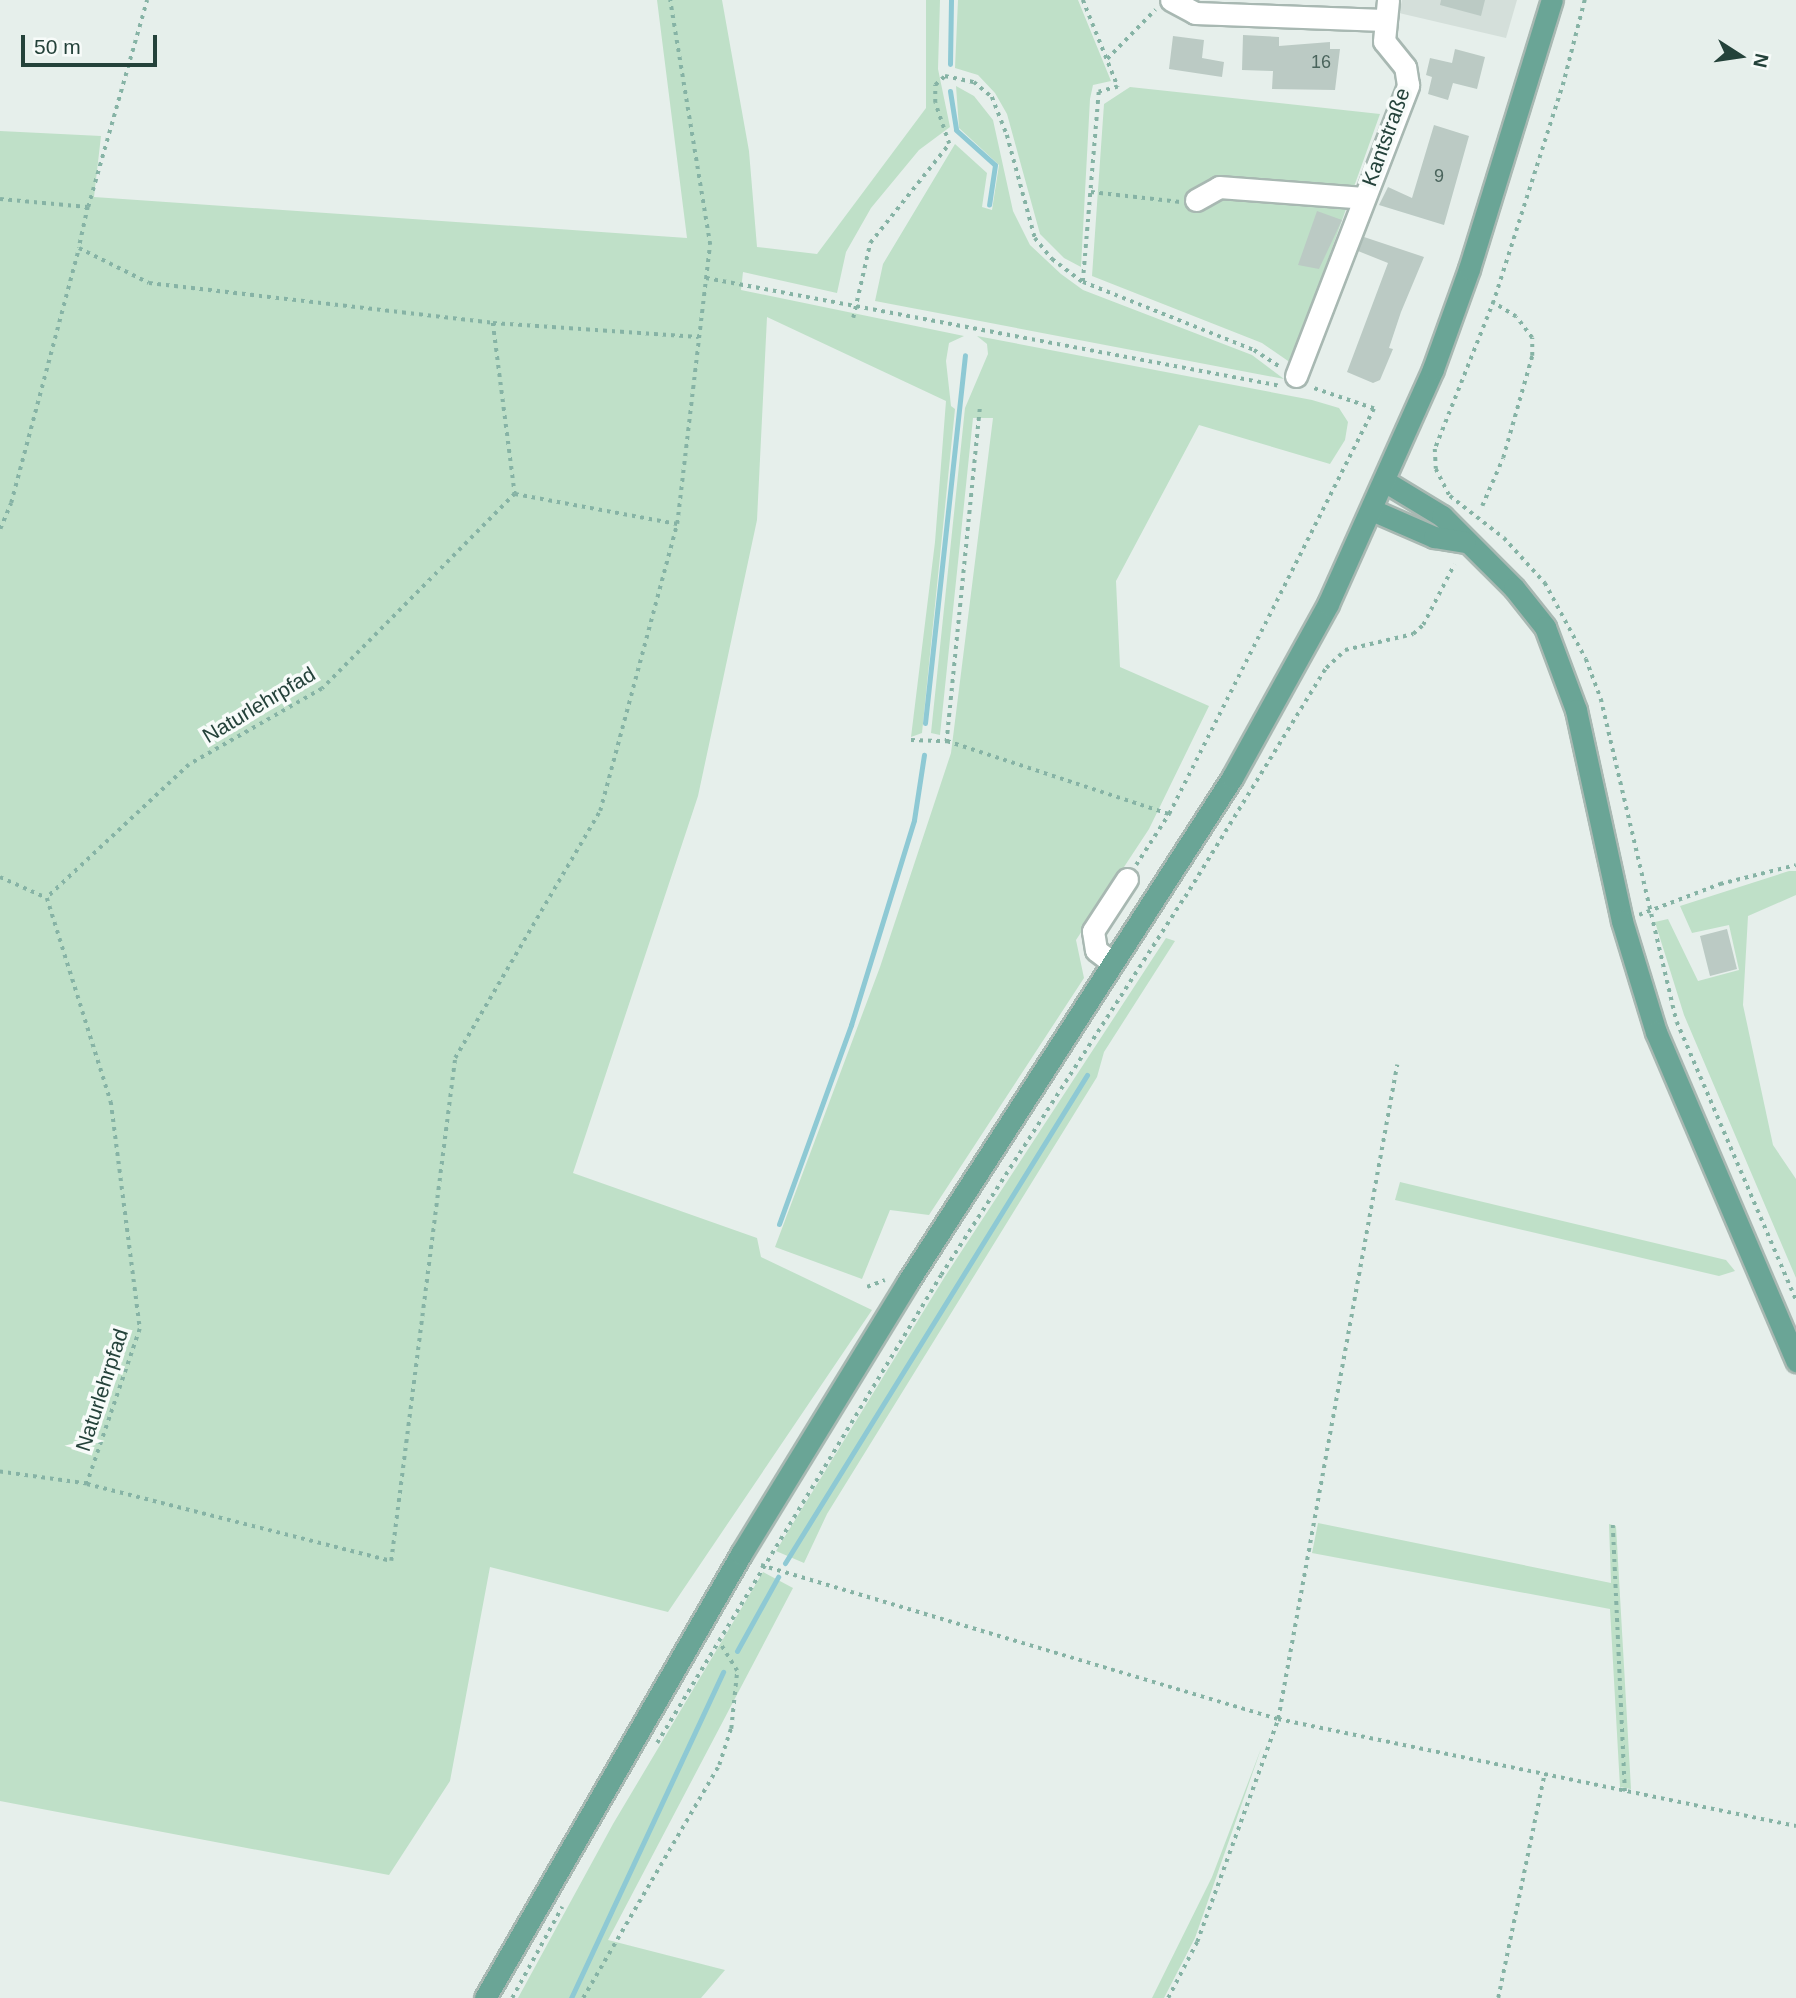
<!DOCTYPE html>
<html>
<head>
<meta charset="utf-8">
<style>
  body { margin:0 }
  #map { position:relative; width:1796px; height:1998px; overflow:hidden; background:#e6efeb; font-family:Helvetica,sans-serif }
  div>[style] { position:absolute }
  [style*='--x'] { left:calc(var(--x)*1px); top:calc(var(--y)*1px); width:calc(var(--w)*1px); rotate:calc(var(--a)*1deg) }
  .built>* { inset:0; background:#d4dfda }
  .green>* { inset:0; background:#bfe0c8 }
  .stream>* { height:5px; margin:-2.5px; padding:0 2.5px; transform-origin:2.5px; border-radius:2.5px; background:#8ec9d4 }
  .building>* { inset:0; background:#bbcac4 }
  .path>* { height:3.5px; margin-top:-1.75px; transform-origin:0; background:repeating-linear-gradient(90deg,#86b3a5 0 3.5px,transparent 0 8.5px) }
  .roads { filter:drop-shadow(2px 0 #a8b8b2) drop-shadow(-2px 0 #a8b8b2) drop-shadow(0 2px #a8b8b2) drop-shadow(0 -2px #a8b8b2) }
  .minor>* { height:21px; margin:-10.5px; padding:0 10.5px; transform-origin:10.5px; border-radius:10.5px; background:#fff }
  .major>* { height:21px; margin:-10.5px; padding:0 10.5px; transform-origin:10.5px; border-radius:10.5px; background:#6aa596 }
  span { translate:-50% -50%; white-space:nowrap; text-align:center; line-height:1.15; -webkit-text-stroke:7px #f7fbf9; paint-order:stroke }
  .number-label { font-size:18px; color:#4a645c }
  .number-label span { -webkit-text-stroke-width:0 }
  .street-label { font-size:21px; color:#24423a }
  .north { position:absolute; left:1705px; top:21px; width:70px; height:70px; -webkit-text-stroke:5px #f7fbf9; paint-order:stroke; rotate:102deg; font-size:19px; font-weight:700; line-height:28px; text-align:center; color:#24423a }
  .north::after { content:''; display:block; margin:auto; width:24px; height:32px; background:#24423a; clip-path:polygon(50% 0,100% 100%,50% 72%,0 100%) }
  .scale { position:absolute; left:21px; top:35px; width:136px; height:32px; box-sizing:border-box; border:4px solid #24423a; border-top:0; padding-left:9px; font-size:21px; line-height:24px; white-space:nowrap; color:#24423a; -webkit-text-stroke:5px #f7fbf9; paint-order:stroke }
</style>
</head>
<body>
<div id="map">
  <div class="built">
    <i style="clip-path:polygon(1402px 0,1517px 0,1506px 38px,1399px 13px)"></i>
  </div>
  <div class="green">
    <i style="clip-path:polygon(657px 0,722px 0,749px 151px,757px 247px,817px 254px,926px 108px,926px 0,940px 0,938px 69px,950px 127px,919px 150px,871px 208px,846px 252px,837px 293px,743px 272px,741px 290px,964px 336px,949px 343px,946px 361px,951px 406px,955px 409px,922px 733px,911px 737px,935px 542px,946px 401px,767px 317px,757px 520px,698px 796px,573px 1173px,757px 1238px,761px 1257px,872px 1310px,668px 1612px,490px 1567px,450px 1781px,389px 1875px,0 1801px,0 131px,101px 136px,94px 197px,687px 238px)"></i>
    <i style="clip-path:polygon(958px 0,1078px 0,1111px 81px,1093px 85px,1090px 99px,1081px 267px,1064px 258px,1040px 234px,1007px 114px,995px 93px,978px 75px,955px 68px)"></i>
    <i style="clip-path:polygon(956px 86px,974px 96px,993px 120px,1013px 211px,1030px 245px,1061px 274px,1083px 290px,1252px 355px,1284px 379px,875px 301px,883px 264px,955px 144px,987px 173px,982px 207px,992px 210px,999px 165px,959px 128px)"></i>
    <i style="clip-path:polygon(1130px 87px,1380px 114px,1291px 363px,1262px 343px,1092px 276px,1104px 104px)"></i>
    <i style="clip-path:polygon(977px 336px,1312px 400px,1339px 408px,1348px 422px,1345px 440px,1330px 464px,1199px 425px,1116px 581px,1120px 667px,1209px 706px,1149px 829px,1076px 940px,1084px 978px,929px 1215px,890px 1210px,862px 1279px,775px 1247px,880px 967px,951px 753px,993px 418px,973px 418px,940px 735px,931px 733px,965px 408px,988px 354px,987px 344px)"></i>
    <i style="clip-path:polygon(1789px 871px,1796px 871px,1796px 895px,1748px 916px,1743px 1005px,1773px 1145px,1796px 1179px,1796px 1278px,1684px 1015px,1655px 922px,1668px 919px,1698px 981px,1739px 970px,1729px 925px,1692px 933px,1680px 906px)"></i>
    <i style="clip-path:polygon(1166px 938px,1175px 941px,1104px 1052px,1097px 1077px,827px 1514px,804px 1563px,776px 1551px,944px 1278px)"></i>
    <i style="clip-path:polygon(1400px 1182px,1726px 1260px,1735px 1271px,1719px 1276px,1395px 1200px)"></i>
    <i style="clip-path:polygon(1318px 1523px,1611px 1583px,1609px 1524px,1616px 1526px,1631px 1789px,1620px 1787px,1610px 1609px,1312px 1553px)"></i>
    <i style="clip-path:polygon(763px 1572px,793px 1588px,608px 1940px,725px 1970px,701px 1998px,518px 1998px,613px 1824px)"></i>
    <i style="clip-path:polygon(1262px 1746px,1195px 1938px,1164px 1998px,1152px 1998px,1212px 1877px)"></i>
  </div>
  <div class="stream">
    <i style="--x:950;--y:64;--w:64;--a:-89.1"></i>
    <i style="--x:950;--y:91;--w:39;--a:81"></i>
    <i style="--x:956;--y:130;--w:52;--a:41.9"></i>
    <i style="--x:995;--y:165;--w:40;--a:98.5"></i>
    <i style="--x:925;--y:723;--w:370;--a:-83.8"></i>
    <i style="--x:779;--y:1224;--w:212;--a:-70.1"></i>
    <i style="--x:851;--y:1025;--w:214;--a:-72.9"></i>
    <i style="--x:914;--y:820;--w:66;--a:-81.3"></i>
    <i style="--x:785;--y:1563;--w:574;--a:-58.25"></i>
    <i style="--x:737;--y:1651;--w:85;--a:-61"></i>
    <i style="--x:571;--y:1998;--w:360;--a:-65"></i>
  </div>
  <div class="building">
    <i style="clip-path:polygon(1441px 0,1485px 0,1481px 16px,1440px 5px)"></i>
    <i style="clip-path:polygon(1243px 35px,1279px 37px,1279px 46px,1330px 42px,1330px 49px,1340px 49px,1335px 90px,1272px 89px,1273px 71px,1242px 70px)"></i>
    <i style="clip-path:polygon(1173px 36px,1204px 40px,1202px 58px,1224px 62px,1222px 77px,1169px 69px)"></i>
    <i style="clip-path:polygon(1455px 49px,1485px 57px,1477px 89px,1453px 83px,1448px 100px,1428px 94px,1432px 77px,1426px 75px,1430px 58px,1452px 63px)"></i>
    <i style="clip-path:polygon(1434px 125px,1469px 136px,1444px 225px,1379px 205px,1388px 187px,1412px 198px)"></i>
    <i style="clip-path:polygon(1317px 211px,1342px 220px,1319px 269px,1298px 265px)"></i>
    <i style="clip-path:polygon(1364px 237px,1424px 257px,1401px 312px,1389px 348px,1393px 349px,1380px 380px,1373px 383px,1347px 372px,1388px 263px,1358px 251px)"></i>
    <i style="clip-path:polygon(1727px 929px,1737px 969px,1710px 976px,1700px 936px)"></i>
  </div>
  <div class="path">
    <i style="--x:1083;--y:0;--w:94;--a:68.1"></i>
    <i style="--x:1118;--y:87;--w:20;--a:165"></i>
    <i style="--x:1099;--y:92;--w:190;--a:94.8"></i>
    <i style="--x:1585;--y:0;--w:85;--a:104.4"></i>
    <i style="--x:1564;--y:82;--w:230;--a:107.7"></i>
    <i style="--x:1494;--y:301;--w:159;--a:111.7"></i>
    <i style="--x:1435;--y:449;--w:20;--a:87"></i>
    <i style="--x:1436;--y:469;--w:30;--a:63"></i>
    <i style="--x:1450;--y:496;--w:68;--a:37.9"></i>
    <i style="--x:1504;--y:538;--w:61;--a:47.7"></i>
    <i style="--x:1545;--y:583;--w:86;--a:61.7"></i>
    <i style="--x:1586;--y:659;--w:43;--a:69.4"></i>
    <i style="--x:1601;--y:699;--w:332;--a:76.8"></i>
    <i style="--x:1677;--y:1022;--w:301;--a:66.8"></i>
    <i style="--x:1107;--y:59;--w:69;--a:-45.6"></i>
    <i style="--x:1091;--y:192;--w:90;--a:6.4"></i>
    <i style="--x:0;--y:199;--w:88;--a:5.2"></i>
    <i style="--x:88;--y:207;--w:42;--a:102.4"></i>
    <i style="--x:79;--y:248;--w:78;--a:26.6"></i>
    <i style="--x:149;--y:283;--w:346;--a:6.6"></i>
    <i style="--x:493;--y:323;--w:172;--a:82.7"></i>
    <i style="--x:515;--y:494;--w:274;--a:134.7"></i>
    <i style="--x:322;--y:689;--w:153;--a:150.3"></i>
    <i style="--x:189;--y:765;--w:195;--a:136.9"></i>
    <i style="--x:47;--y:898;--w:214;--a:72.6"></i>
    <i style="--x:111;--y:1102;--w:229;--a:82.7"></i>
    <i style="--x:140;--y:1329;--w:164;--a:108.9"></i>
    <i style="--x:87;--y:1484;--w:88;--a:-172.1"></i>
    <i style="--x:88;--y:207;--w:215;--a:-74.1"></i>
    <i style="--x:706;--y:278;--w:585;--a:10.64"></i>
    <i style="--x:853;--y:318;--w:77;--a:-77.2"></i>
    <i style="--x:870;--y:243;--w:127;--a:-51.4"></i>
    <i style="--x:949;--y:144;--w:43;--a:-108.9"></i>
    <i style="--x:935;--y:103;--w:18;--a:-90"></i>
    <i style="--x:935;--y:85;--w:13;--a:-42"></i>
    <i style="--x:945;--y:76;--w:30;--a:12"></i>
    <i style="--x:974;--y:82;--w:23;--a:40"></i>
    <i style="--x:992;--y:97;--w:41;--a:68.5"></i>
    <i style="--x:1007;--y:135;--w:107;--a:74.8"></i>
    <i style="--x:1035;--y:238;--w:27;--a:51"></i>
    <i style="--x:1052;--y:259;--w:39;--a:37"></i>
    <i style="--x:1083;--y:282;--w:184;--a:21.7"></i>
    <i style="--x:1254;--y:350;--w:30;--a:33"></i>
    <i style="--x:493;--y:323;--w:206;--a:3.9"></i>
    <i style="--x:980;--y:409;--w:334;--a:95.7"></i>
    <i style="--x:947;--y:741;--w:234;--a:18.2"></i>
    <i style="--x:515;--y:494;--w:165;--a:10.5"></i>
    <i style="--x:1482;--y:506;--w:52;--a:-66.4"></i>
    <i style="--x:1503;--y:458;--w:106;--a:-74.1"></i>
    <i style="--x:1532;--y:356;--w:18;--a:-90"></i>
    <i style="--x:1532;--y:338;--w:26;--a:-127"></i>
    <i style="--x:1516;--y:317;--w:28;--a:-148"></i>
    <i style="--x:0;--y:529;--w:28;--a:-67"></i>
    <i style="--x:11;--y:503;--w:264;--a:-75.1"></i>
    <i style="--x:911;--y:740;--w:36;--a:2"></i>
    <i style="--x:1136;--y:865;--w:61;--a:-57.1"></i>
    <i style="--x:1169;--y:814;--w:454;--a:-63.2"></i>
    <i style="--x:1374;--y:409;--w:65;--a:-161.3"></i>
    <i style="--x:0;--y:877;--w:51;--a:24.1"></i>
    <i style="--x:1639;--y:915;--w:87;--a:-20.9"></i>
    <i style="--x:1720;--y:884;--w:78;--a:-14"></i>
    <i style="--x:867;--y:1287;--w:19;--a:-21"></i>
    <i style="--x:87;--y:1484;--w:314;--a:14.2"></i>
    <i style="--x:391;--y:1561;--w:507;--a:-82.75"></i>
    <i style="--x:455;--y:1058;--w:286;--a:-59.6"></i>
    <i style="--x:600;--y:811;--w:297;--a:-75"></i>
    <i style="--x:677;--y:524;--w:281;--a:-83.3"></i>
    <i style="--x:710;--y:245;--w:248;--a:-99.3"></i>
    <i style="--x:1613;--y:1525;--w:267;--a:87.4"></i>
    <i style="--x:761;--y:1565;--w:539;--a:16.59"></i>
    <i style="--x:1278;--y:1719;--w:529;--a:11.67"></i>
    <i style="--x:657;--y:1743;--w:547;--a:-58.75"></i>
    <i style="--x:941;--y:1275;--w:450;--a:-57.2"></i>
    <i style="--x:1185;--y:897;--w:269;--a:-58.4"></i>
    <i style="--x:1326;--y:668;--w:26;--a:-43"></i>
    <i style="--x:1345;--y:650;--w:70;--a:-13.2"></i>
    <i style="--x:1413;--y:634;--w:13;--a:-42"></i>
    <i style="--x:1423;--y:625;--w:68;--a:-62.7"></i>
    <i style="--x:512;--y:1998;--w:104;--a:-61.2"></i>
    <i style="--x:583;--y:1998;--w:270;--a:-59.7"></i>
    <i style="--x:719;--y:1765;--w:38;--a:-72"></i>
    <i style="--x:731;--y:1729;--w:58;--a:-84.1"></i>
    <i style="--x:737;--y:1671;--w:34;--a:-122"></i>
    <i style="--x:1168;--y:1998;--w:63;--a:-62.6"></i>
    <i style="--x:1197;--y:1942;--w:237;--a:-70"></i>
    <i style="--x:1278;--y:1719;--w:665;--a:-79.69"></i>
    <i style="--x:1498;--y:1998;--w:228;--a:-78.3"></i>
  </div>
  <div class="roads">
    <div class="minor">
      <i style="--x:1171;--y:0;--w:27;--a:28"></i>
      <i style="--x:1195;--y:13;--w:189;--a:2.1"></i>
      <i style="--x:1196;--y:200;--w:26;--a:-29"></i>
      <i style="--x:1219;--y:187;--w:145;--a:4.3"></i>
      <i style="--x:1296;--y:376;--w:312;--a:-68.9"></i>
      <i style="--x:1408;--y:85;--w:18;--a:-99"></i>
      <i style="--x:1405;--y:67;--w:33;--a:-129"></i>
      <i style="--x:1384;--y:41;--w:41;--a:-84.4"></i>
      <i style="--x:1113;--y:963;--w:21;--a:-143"></i>
      <i style="--x:1096;--y:950;--w:19;--a:-99"></i>
      <i style="--x:1093;--y:931;--w:62;--a:-56.8"></i>
    </div>
    <div class="major">
      <i style="--x:1386;--y:482;--w:66;--a:31.3"></i>
      <i style="--x:1442;--y:516;--w:102;--a:45"></i>
      <i style="--x:1514;--y:588;--w:50;--a:51.5"></i>
      <i style="--x:1545;--y:627;--w:89;--a:69.5"></i>
      <i style="--x:1576;--y:710;--w:216;--a:77.7"></i>
      <i style="--x:1622;--y:921;--w:116;--a:73"></i>
      <i style="--x:1656;--y:1032;--w:358;--a:66.9"></i>
      <i style="--x:1372;--y:510;--w:68;--a:23.5"></i>
      <i style="--x:1434;--y:537;--w:31;--a:9"></i>
      <i style="--x:485;--y:1998;--w:513;--a:-60.03"></i>
      <i style="--x:741;--y:1554;--w:318;--a:-58.5"></i>
      <i style="--x:907;--y:1283;--w:601;--a:-57.24"></i>
      <i style="--x:1232;--y:778;--w:199;--a:-61.1"></i>
      <i style="--x:1328;--y:604;--w:257;--a:-65.9"></i>
      <i style="--x:1433;--y:369;--w:106;--a:-70.2"></i>
      <i style="--x:1469;--y:269;--w:282;--a:-72.9"></i>
    </div>
  </div>
  <div class="number-label">
    <span style="left:1321px;top:62px">16</span>
    <span style="left:1439px;top:176px">9</span>
  </div>
  <div class="street-label">
    <span style="left:1386px;top:137px;rotate:-70deg">Kantstraße</span>
    <span style="left:259px;top:705px;rotate:-31deg">Naturlehrpfad</span>
    <span style="left:102px;top:1390px;rotate:-72deg">Naturlehrpfad</span>
  </div>
  <div class="north">N</div>
  <div class="scale">50 m</div>
</div>
</body>
</html>
